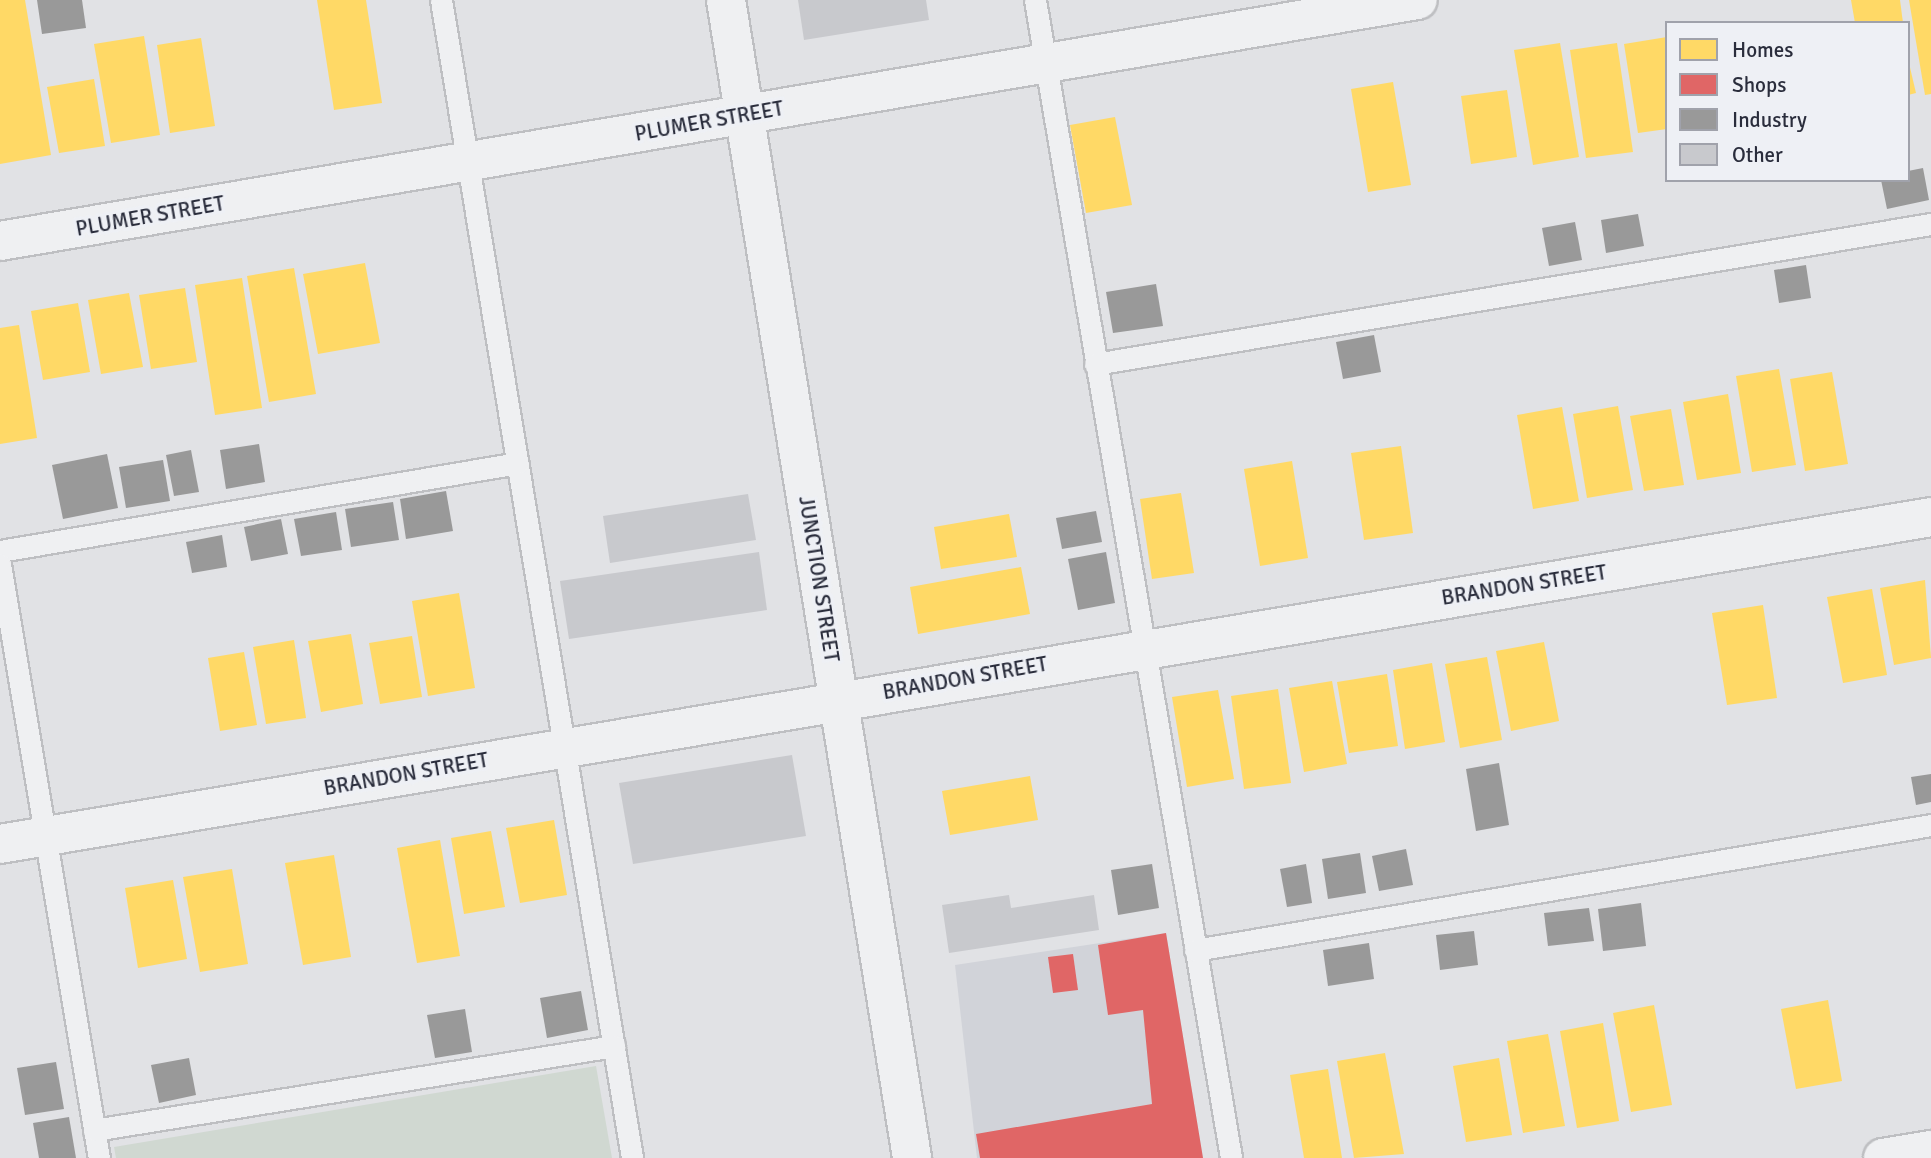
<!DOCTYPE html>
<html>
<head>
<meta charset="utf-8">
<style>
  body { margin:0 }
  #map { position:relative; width:1931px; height:1158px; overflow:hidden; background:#e1e2e5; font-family:Signika,sans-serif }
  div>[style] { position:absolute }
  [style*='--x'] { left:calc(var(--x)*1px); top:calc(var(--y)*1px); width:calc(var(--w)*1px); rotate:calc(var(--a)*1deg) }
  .built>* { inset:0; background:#d1d3d9 }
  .green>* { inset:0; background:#d0d8d1 }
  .homes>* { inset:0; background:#ffd966 }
  .shops>* { inset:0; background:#e06666 }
  .industry>* { inset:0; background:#999 }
  .building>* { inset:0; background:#c8c9cd }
  .roads { filter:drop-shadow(2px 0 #bebfc2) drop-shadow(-2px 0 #bebfc2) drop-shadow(0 2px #bebfc2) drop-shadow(0 -2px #bebfc2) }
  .service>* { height:21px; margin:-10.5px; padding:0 10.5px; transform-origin:10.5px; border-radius:10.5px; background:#eff0f2 }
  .minor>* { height:38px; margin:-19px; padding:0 19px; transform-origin:19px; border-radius:19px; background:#eff0f2 }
  .tertiary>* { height:38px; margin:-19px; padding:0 19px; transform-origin:19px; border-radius:19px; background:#eff0f2 }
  span { translate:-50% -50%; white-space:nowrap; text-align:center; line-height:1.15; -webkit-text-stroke:7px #eef0f5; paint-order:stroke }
  .street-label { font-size:21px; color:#2a2d3c }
  .legend { position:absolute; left:1665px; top:21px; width:245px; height:161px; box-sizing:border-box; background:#eef0f5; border:2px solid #a0a2ab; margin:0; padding:9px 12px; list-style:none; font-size:21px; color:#2a2d3c }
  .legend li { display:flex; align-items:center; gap:14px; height:35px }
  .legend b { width:35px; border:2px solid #a0a2ab }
</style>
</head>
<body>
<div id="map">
  <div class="built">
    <i style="clip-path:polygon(1166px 933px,1203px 1158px,977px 1158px,955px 965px)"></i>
  </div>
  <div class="green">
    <i style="clip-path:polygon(596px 1066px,612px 1158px,116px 1158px,114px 1147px)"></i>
  </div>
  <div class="homes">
    <i style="clip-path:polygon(0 0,25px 0,51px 155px,0 164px)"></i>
    <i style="clip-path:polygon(317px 0,366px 0,382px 103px,334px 110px)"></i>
    <i style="clip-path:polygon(1851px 0,1900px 0,1903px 23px,1855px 23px)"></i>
    <i style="clip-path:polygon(1909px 0,1931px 0,1931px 94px,1925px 95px)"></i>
    <i style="clip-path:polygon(144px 36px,160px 135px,111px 143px,94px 44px)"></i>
    <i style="clip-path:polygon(1667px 37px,1667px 129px,1638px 133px,1624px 44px)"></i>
    <i style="clip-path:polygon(201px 38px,215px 126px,170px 133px,157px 45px)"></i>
    <i style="clip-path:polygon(1560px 43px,1579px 157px,1533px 165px,1514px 50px)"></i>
    <i style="clip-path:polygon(1617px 43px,1633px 152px,1586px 158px,1570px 50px)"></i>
    <i style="clip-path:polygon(1908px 59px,1916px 93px,1908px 95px)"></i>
    <i style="clip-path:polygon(94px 79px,105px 146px,59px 153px,47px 87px)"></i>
    <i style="clip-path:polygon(1393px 82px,1411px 185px,1368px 192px,1351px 89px)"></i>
    <i style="clip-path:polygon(1507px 90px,1517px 157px,1471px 164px,1461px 96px)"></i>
    <i style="clip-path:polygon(1115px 117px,1132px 205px,1086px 213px,1070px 125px)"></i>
    <i style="clip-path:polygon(365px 263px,380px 343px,318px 354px,303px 274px)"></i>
    <i style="clip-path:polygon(294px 268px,316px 394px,269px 402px,247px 276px)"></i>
    <i style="clip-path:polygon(242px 278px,262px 408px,215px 415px,195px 285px)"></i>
    <i style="clip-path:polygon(185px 288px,197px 362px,151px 369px,139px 295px)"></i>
    <i style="clip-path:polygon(129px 293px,143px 367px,101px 374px,88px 300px)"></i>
    <i style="clip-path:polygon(78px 303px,90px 372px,43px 380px,31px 311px)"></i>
    <i style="clip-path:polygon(19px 325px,37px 438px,0 444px,0 328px)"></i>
    <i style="clip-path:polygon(1779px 369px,1796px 465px,1752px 472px,1736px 376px)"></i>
    <i style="clip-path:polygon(1832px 372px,1848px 464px,1805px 471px,1790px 379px)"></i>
    <i style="clip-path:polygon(1728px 394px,1741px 473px,1697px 480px,1683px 402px)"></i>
    <i style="clip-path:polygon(1618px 406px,1633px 490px,1587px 498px,1573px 414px)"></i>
    <i style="clip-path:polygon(1562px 407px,1579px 501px,1533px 509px,1517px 415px)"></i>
    <i style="clip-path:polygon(1671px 409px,1684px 485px,1644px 491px,1630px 416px)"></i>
    <i style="clip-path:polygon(1401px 446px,1413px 533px,1364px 540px,1351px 453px)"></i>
    <i style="clip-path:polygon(1292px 461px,1308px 558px,1260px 566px,1244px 469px)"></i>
    <i style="clip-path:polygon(1181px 493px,1194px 573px,1152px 579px,1140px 499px)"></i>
    <i style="clip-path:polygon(1009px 514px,1017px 557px,941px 569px,934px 527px)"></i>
    <i style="clip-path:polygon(1021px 567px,1030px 614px,918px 634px,910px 587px)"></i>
    <i style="clip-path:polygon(1925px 580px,1931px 658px,1894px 665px,1880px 588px)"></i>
    <i style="clip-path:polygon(1872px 589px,1887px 675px,1843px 683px,1827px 597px)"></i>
    <i style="clip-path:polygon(459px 593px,475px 688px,428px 696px,412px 601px)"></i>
    <i style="clip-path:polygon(1763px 605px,1777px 698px,1727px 705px,1712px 613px)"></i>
    <i style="clip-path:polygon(351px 634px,363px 704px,321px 712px,308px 641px)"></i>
    <i style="clip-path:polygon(412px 636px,422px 697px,380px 704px,369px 643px)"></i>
    <i style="clip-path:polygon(294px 640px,306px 718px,266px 724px,253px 647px)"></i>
    <i style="clip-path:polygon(1544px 642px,1559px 721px,1511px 731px,1496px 651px)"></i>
    <i style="clip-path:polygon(244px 652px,257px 725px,220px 731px,208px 658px)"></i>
    <i style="clip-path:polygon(1487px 657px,1502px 740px,1460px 748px,1445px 664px)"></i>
    <i style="clip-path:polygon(1432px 663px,1445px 742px,1405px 749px,1393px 670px)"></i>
    <i style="clip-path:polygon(1387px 674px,1398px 746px,1349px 753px,1337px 682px)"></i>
    <i style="clip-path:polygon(1332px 681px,1347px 764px,1304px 772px,1289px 688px)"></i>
    <i style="clip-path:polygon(1278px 689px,1291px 783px,1244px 789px,1231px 696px)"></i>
    <i style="clip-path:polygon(1218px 690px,1234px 779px,1187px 787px,1172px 697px)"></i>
    <i style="clip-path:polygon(1030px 776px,1038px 820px,950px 835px,942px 791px)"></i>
    <i style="clip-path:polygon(554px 820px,567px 895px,520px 903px,506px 828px)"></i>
    <i style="clip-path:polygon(491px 831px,505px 907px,464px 914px,451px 838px)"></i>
    <i style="clip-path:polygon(440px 840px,460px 956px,417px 963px,397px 848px)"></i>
    <i style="clip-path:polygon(334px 855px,351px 957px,303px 965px,285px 863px)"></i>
    <i style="clip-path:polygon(232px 869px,248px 964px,200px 972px,183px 877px)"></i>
    <i style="clip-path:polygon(173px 880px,187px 959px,138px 968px,125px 888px)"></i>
    <i style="clip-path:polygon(1828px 1000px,1842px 1081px,1796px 1089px,1781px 1009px)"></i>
    <i style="clip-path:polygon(1654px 1005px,1672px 1105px,1631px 1112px,1613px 1013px)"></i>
    <i style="clip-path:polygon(1603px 1023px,1619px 1121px,1577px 1128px,1560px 1031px)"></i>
    <i style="clip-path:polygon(1548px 1034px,1565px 1126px,1523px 1133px,1507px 1041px)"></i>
    <i style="clip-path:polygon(1385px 1053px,1404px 1154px,1354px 1158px,1337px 1061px)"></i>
    <i style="clip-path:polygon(1499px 1058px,1512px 1135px,1466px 1142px,1453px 1066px)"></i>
    <i style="clip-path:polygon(1328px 1069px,1342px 1158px,1304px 1158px,1290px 1075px)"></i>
  </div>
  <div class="shops">
    <i style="clip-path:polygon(1166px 933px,1203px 1158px,980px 1158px,976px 1134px,1152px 1104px,1143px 1010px,1108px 1015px,1098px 945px)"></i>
    <i style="clip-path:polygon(1073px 954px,1078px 990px,1053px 993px,1048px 957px)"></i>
  </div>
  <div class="industry">
    <i style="clip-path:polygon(37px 0,82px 0,86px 28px,42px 34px)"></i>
    <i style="clip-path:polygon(1923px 168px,1929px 200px,1887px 209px,1881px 180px,1908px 180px,1908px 171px)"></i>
    <i style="clip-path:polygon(1638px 214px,1644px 246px,1606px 253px,1601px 220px)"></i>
    <i style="clip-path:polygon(1575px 222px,1582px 260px,1549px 266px,1542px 228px)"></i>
    <i style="clip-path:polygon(1806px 265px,1811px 298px,1779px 303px,1774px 270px)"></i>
    <i style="clip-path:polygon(1156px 284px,1163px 326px,1113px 333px,1106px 292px)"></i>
    <i style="clip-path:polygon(1374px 335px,1381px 372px,1343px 379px,1336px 342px)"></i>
    <i style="clip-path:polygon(259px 444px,265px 482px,226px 489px,220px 450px)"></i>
    <i style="clip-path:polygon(191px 450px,199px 492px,174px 496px,166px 455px)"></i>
    <i style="clip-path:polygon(107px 454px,118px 508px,63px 519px,52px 465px)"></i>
    <i style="clip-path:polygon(163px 460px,170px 501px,126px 508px,119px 467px)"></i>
    <i style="clip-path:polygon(446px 491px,453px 531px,406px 539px,400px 499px)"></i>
    <i style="clip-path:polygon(393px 502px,399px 540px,351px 547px,345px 509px)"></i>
    <i style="clip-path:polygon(1096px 511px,1102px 542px,1062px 549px,1056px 518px)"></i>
    <i style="clip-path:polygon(336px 512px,342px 550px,301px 556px,294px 519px)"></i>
    <i style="clip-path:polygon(281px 519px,288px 554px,251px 561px,244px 527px)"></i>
    <i style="clip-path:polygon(222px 535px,227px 567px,192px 573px,186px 542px)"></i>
    <i style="clip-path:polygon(1106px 552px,1115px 603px,1078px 610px,1068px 559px)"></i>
    <i style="clip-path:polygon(1499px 763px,1509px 825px,1476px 831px,1466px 769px)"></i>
    <i style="clip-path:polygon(1931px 774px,1931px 802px,1916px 805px,1911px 777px)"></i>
    <i style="clip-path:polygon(1406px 849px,1413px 885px,1379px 891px,1372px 856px)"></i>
    <i style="clip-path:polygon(1360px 853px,1366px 893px,1328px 899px,1322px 859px)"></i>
    <i style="clip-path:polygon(1152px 864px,1159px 908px,1118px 915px,1111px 870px)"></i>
    <i style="clip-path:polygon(1306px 864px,1312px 903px,1287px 907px,1280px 869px)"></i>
    <i style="clip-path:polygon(1641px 903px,1646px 946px,1603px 951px,1598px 909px)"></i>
    <i style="clip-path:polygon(1589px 908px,1594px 941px,1548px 946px,1544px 913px)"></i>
    <i style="clip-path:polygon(1474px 931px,1478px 965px,1440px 970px,1436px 935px)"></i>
    <i style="clip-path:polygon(1369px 943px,1374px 979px,1328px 986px,1323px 950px)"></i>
    <i style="clip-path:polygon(581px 991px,588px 1030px,547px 1038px,540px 998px)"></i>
    <i style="clip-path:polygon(465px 1009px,472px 1052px,435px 1058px,427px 1015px)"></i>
    <i style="clip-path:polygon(189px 1058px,196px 1095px,159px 1103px,151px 1065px)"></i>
    <i style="clip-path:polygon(56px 1062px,64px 1109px,25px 1115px,17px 1068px)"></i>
    <i style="clip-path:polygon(69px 1117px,76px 1158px,39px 1158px,33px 1123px)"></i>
  </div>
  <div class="building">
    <i style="clip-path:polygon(798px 0,926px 0,929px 20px,804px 40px)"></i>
    <i style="clip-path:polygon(748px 494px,756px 540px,610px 563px,603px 516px)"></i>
    <i style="clip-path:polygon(759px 552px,767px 610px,569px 639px,560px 581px)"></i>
    <i style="clip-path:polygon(792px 755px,806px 836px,633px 864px,619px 783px)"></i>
    <i style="clip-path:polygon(1009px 895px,1011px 908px,1094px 895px,1099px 930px,949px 953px,942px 905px)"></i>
  </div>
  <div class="roads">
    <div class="service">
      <i style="--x:441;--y:0;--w:1174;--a:80.63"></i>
      <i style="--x:1035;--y:0;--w:1174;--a:80.39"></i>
      <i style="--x:1095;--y:364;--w:848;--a:-9.51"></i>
      <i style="--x:0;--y:551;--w:525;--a:-9.64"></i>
      <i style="--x:0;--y:564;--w:602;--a:80.54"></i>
      <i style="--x:1195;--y:950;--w:747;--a:-9.64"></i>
      <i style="--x:94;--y:1130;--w:527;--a:-9.18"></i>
    </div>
    <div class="minor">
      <i style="--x:0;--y:241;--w:1438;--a:-9.65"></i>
      <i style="--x:0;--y:844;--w:1958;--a:-9.61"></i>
      <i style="--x:1883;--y:1158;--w:49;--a:-9.5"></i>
    </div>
    <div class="tertiary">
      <i style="--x:726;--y:0;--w:1173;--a:80.87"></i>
    </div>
  </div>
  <div class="street-label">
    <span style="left:709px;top:121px;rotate:-10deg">PLUMER STREET</span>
    <span style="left:150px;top:216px;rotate:-10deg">PLUMER STREET</span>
    <span style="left:819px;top:579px;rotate:81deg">JUNCTION STREET</span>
    <span style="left:1524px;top:585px;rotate:-9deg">BRANDON STREET</span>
    <span style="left:965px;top:678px;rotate:-10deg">BRANDON STREET</span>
    <span style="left:406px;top:774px;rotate:-10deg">BRANDON STREET</span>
  </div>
  <ul class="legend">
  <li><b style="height:19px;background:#ffd966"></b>Homes</li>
  <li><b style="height:19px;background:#e06666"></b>Shops</li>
  <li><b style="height:19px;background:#999"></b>Industry</li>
  <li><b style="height:19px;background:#c8c9cd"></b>Other</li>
  </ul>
</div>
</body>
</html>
